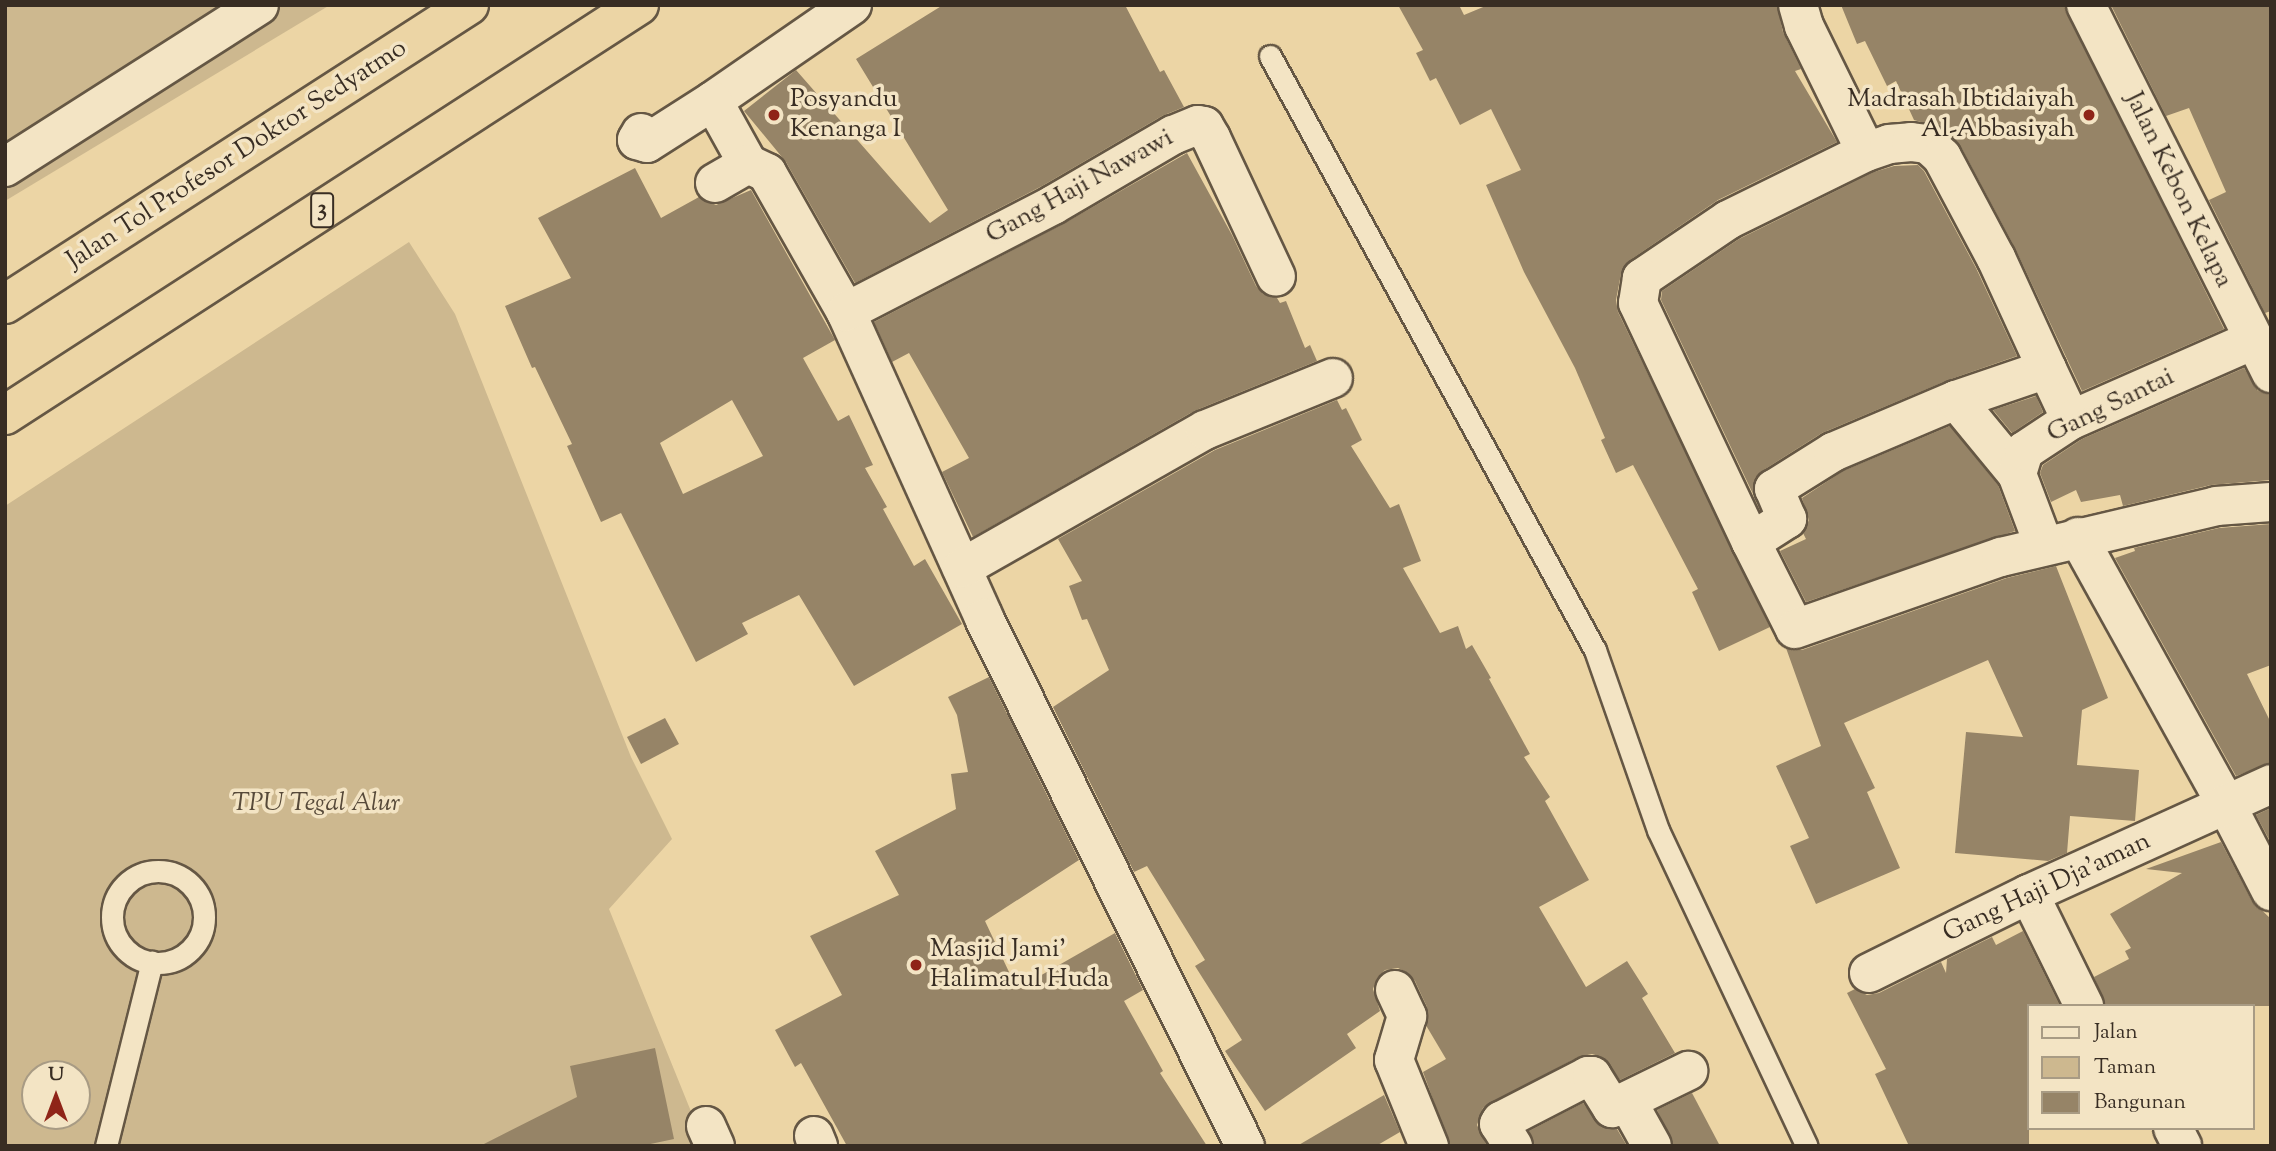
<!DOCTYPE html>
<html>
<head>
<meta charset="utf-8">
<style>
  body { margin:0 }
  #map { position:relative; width:2276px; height:1151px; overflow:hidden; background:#ecd5a5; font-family:"Sorts Mill Goudy",serif }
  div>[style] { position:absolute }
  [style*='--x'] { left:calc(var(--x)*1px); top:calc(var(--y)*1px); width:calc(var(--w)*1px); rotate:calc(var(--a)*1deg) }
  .green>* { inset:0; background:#cdb88f }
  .building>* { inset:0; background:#968467 }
  .roads { filter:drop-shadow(2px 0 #655744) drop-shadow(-2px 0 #655744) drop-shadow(0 2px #655744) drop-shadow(0 -2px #655744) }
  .service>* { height:21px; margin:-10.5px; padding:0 10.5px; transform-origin:10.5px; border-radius:10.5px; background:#f3e4c4 }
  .service>.ring { margin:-10.5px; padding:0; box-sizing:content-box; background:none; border:21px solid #f3e4c4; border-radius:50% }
  .minor>* { height:38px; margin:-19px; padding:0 19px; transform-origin:19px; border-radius:19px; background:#f3e4c4 }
  .motorway>* { height:38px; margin:-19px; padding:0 19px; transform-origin:19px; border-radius:19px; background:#ecd5a5 }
  .dots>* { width:19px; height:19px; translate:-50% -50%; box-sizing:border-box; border:4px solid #f3e4c4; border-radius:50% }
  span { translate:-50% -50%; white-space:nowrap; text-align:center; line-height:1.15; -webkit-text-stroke:7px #f3e4c4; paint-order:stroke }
  .shield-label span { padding:2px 5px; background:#f3e4c4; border:2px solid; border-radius:5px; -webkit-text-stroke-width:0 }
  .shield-label { font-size:24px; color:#382d23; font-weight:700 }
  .poi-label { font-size:26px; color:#382d23 }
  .left { translate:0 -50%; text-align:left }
  .right { translate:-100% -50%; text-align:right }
  .street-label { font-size:26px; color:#382d23 }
  .park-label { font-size:26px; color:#564939; font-style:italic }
  .frame { position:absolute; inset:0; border:7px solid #382d23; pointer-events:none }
  .legend { position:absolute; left:2027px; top:1004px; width:228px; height:126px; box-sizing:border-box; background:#f3e4c4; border:2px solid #a89b84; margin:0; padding:9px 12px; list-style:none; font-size:21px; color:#382d23 }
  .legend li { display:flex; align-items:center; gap:14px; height:35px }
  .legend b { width:35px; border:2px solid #a89b84 }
  .north { position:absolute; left:21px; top:1060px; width:70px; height:70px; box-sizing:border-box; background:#f3e4c4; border:2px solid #a89b84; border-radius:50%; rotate:0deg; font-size:19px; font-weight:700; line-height:28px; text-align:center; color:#382d23 }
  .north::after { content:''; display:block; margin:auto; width:24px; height:32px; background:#8f2418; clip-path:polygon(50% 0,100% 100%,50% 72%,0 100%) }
</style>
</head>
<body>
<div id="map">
  <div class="green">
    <i style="clip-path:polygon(5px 5px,330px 5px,5px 201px)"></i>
    <i style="clip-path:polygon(evenodd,409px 242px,455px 314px,631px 757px,672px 839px,609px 909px,705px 1146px,5px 1146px,5px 506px,409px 242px,35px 1074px,77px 1074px,77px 1116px,35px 1116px,35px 1074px)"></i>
  </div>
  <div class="building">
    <i style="clip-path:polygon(943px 5px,1125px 5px,1160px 72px,1164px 70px,1184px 107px,1162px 116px,1042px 186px,855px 283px,786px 162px,744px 111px,796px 70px,930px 223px,948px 210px,856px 59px)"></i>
    <i style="clip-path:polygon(1398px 5px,1459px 5px,1464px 15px,1488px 5px,1777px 5px,1783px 32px,1801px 69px,1795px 71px,1837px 142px,1718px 200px,1630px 260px,1621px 274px,1616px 300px,1618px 312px,1770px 627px,1719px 651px,1692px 592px,1698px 589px,1633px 465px,1616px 473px,1601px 440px,1605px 438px,1575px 368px,1524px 272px,1486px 185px,1521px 170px,1491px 109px,1460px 125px,1436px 78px,1430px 81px,1416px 53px,1423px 50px)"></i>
    <i style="clip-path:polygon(1841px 5px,2064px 5px,2224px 329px,2082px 391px,2015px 248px,1961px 147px,1942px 128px,1914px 120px,1896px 81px,1887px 86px,1865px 41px,1857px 44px)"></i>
    <i style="clip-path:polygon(2111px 5px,2271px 5px,2271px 311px,2265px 313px,2209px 200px,2226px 192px,2189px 108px,2166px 116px)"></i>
    <i style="clip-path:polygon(1187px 153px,1232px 235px,1256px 286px,1263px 294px,1277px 298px,1280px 303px,1286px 301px,1305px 348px,1310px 345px,1317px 361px,1194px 411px,973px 537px,942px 472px,969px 458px,909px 353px,892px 362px,874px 322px,1063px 224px)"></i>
    <i style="clip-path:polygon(1918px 165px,1924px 171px,1976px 268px,2017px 356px,1948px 380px,1822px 433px,1762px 471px,1755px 478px,1754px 496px,1661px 300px,1662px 291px,1739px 239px,1874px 172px,1894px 166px)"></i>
    <i style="clip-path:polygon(evenodd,635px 168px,661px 218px,699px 197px,716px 205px,751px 190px,835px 340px,803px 358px,838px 421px,849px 415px,873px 465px,865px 468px,887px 507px,883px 509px,914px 566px,925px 559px,962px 624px,854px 686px,799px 595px,742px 623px,748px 634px,696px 662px,621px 513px,601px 522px,567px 446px,572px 444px,535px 367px,532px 368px,505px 306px,571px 278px,538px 218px,635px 168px,732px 400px,763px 456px,683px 494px,660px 443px,732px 400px)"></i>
    <i style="clip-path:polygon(2244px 368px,2258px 391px,2271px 395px,2271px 480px,2211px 485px,2123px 506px,2120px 495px,2081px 502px,2076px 490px,2051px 502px,2040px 473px,2043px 465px,2082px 439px)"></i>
    <i style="clip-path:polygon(2036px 396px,2043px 412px,2012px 433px,1993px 410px)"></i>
    <i style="clip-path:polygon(1337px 400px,1342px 410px,1346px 408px,1362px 440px,1351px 446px,1390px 508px,1399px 504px,1421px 561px,1403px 568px,1440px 633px,1458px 626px,1466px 649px,1472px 645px,1491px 678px,1489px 679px,1530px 754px,1524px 757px,1550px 797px,1545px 801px,1589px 880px,1539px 907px,1586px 987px,1627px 961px,1648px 994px,1642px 998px,1675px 1053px,1620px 1080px,1602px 1057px,1592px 1054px,1578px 1057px,1483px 1108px,1477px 1125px,1487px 1146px,1450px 1146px,1423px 1072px,1446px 1059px,1427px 1027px,1427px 1007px,1415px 981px,1408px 973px,1398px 968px,1385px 970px,1377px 978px,1373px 989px,1380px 1011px,1347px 1034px,1356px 1048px,1265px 1111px,1225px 1051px,1242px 1040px,1195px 966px,1205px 960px,1147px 866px,1134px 872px,1053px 707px,1109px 670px,1087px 619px,1082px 620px,1069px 586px,1082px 581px,1058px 539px,1215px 450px)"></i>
    <i style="clip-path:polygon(1950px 426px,1998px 485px,2015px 531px,1806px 602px,1780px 551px,1806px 539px,1803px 533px,1809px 520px,1802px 498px,1843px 471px)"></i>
    <i style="clip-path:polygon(2271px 524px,2271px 665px,2247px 674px,2271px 723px,2271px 763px,2236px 776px,2115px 558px,2135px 551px,2134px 548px,2219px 528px)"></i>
    <i style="clip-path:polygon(2056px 566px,2108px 698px,2082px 710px,2077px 765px,2139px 770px,2135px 821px,2070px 816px,2067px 853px,2048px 861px,1955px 853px,1966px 732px,2023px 737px,1988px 660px,1844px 723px,1875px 788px,1867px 792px,1900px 868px,1816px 904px,1790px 846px,1809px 838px,1776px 766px,1821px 746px,1786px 648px,1802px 650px,2007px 578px)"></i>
    <i style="clip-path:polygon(989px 677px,1079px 860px,985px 921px,1017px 989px,1115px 933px,1143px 990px,1124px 1001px,1163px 1071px,1160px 1073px,1207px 1146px,847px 1146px,801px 1063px,795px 1067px,775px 1030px,842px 995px,810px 936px,899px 895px,875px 851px,956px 809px,951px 774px,968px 772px,957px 715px,948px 697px)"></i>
    <i style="clip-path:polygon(665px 718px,679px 744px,641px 764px,627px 737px)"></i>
    <i style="clip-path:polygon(2271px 808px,2271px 843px,2256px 815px)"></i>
    <i style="clip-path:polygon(2221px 842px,2252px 901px,2271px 919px,2271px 1006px,2106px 1006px,2094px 977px,2129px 959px,2125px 951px,2131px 948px,2110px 914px,2182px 873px,2146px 869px)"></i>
    <i style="clip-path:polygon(2023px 931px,2060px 1006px,2029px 1006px,2029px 1146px,1909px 1146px,1875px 1074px,1886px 1069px,1847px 993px,1855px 989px,1867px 995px,1879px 993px,1941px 962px,1946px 973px,1947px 959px,1992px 937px,1996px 945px)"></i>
    <i style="clip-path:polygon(655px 1048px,674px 1139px,641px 1146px,480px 1146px,577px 1097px,570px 1066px)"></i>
    <i style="clip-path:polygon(1692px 1093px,1720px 1146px,1674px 1146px,1657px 1110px)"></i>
    <i style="clip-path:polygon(1384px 1095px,1400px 1132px,1376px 1146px,1297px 1146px)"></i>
    <i style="clip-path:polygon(1583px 1103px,1601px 1127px,1617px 1129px,1627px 1146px,1535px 1146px,1529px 1131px)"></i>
  </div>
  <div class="roads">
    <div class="service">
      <i style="--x:1270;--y:56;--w:677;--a:61.32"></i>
      <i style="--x:1595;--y:650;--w:191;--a:70.7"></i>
      <i style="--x:1658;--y:830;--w:349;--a:64.8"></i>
      <i class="ring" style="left:112px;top:871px;width:71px;height:71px"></i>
      <i style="--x:106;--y:1146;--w:190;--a:-76"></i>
    </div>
    <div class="minor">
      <i style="--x:852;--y:5;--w:169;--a:145.4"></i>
      <i style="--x:713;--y:101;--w:72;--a:60.9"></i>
      <i style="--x:748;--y:164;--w:21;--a:25"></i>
      <i style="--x:767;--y:173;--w:160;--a:60.4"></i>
      <i style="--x:846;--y:312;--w:336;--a:65.7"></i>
      <i style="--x:984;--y:618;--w:589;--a:63.7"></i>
      <i style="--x:1798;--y:5;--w:22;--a:74"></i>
      <i style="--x:1804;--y:26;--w:140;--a:63.8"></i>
      <i style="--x:1866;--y:152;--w:154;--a:153.8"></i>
      <i style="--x:1728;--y:220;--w:104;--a:146"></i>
      <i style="--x:1642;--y:278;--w:25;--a:99"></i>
      <i style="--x:1638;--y:303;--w:264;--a:64.7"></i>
      <i style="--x:1751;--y:542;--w:43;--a:-32.6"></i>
      <i style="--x:1787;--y:519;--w:33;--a:-113"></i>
      <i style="--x:1774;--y:489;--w:70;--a:-32.1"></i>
      <i style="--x:1833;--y:452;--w:134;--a:-22.9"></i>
      <i style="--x:1956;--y:400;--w:96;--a:-18.8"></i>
      <i style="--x:2047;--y:369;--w:56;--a:64.8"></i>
      <i style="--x:2086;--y:5;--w:412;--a:63.3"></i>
      <i style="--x:641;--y:133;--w:8;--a:120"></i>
      <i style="--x:637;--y:140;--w:10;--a:17"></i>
      <i style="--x:647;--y:143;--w:78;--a:-32.5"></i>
      <i style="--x:1866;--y:152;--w:24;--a:-19"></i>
      <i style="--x:1889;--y:144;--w:22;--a:-5"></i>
      <i style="--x:1911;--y:142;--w:17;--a:7"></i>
      <i style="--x:1928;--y:144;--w:19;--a:43"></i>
      <i style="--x:1942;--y:157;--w:115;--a:61.9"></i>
      <i style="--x:1996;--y:258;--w:122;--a:65.3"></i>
      <i style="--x:5;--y:167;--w:301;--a:-32.5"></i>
      <i style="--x:715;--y:183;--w:38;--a:-30"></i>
      <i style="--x:846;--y:312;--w:233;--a:-27.3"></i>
      <i style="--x:1053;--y:205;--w:139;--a:-30.3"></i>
      <i style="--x:1173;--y:135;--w:27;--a:-22"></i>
      <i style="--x:1198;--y:125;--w:6;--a:9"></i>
      <i style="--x:1204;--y:126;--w:14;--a:60"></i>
      <i style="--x:1211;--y:138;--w:153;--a:64.9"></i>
      <i style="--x:1956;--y:400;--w:96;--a:50.5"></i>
      <i style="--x:2078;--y:537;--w:305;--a:61"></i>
      <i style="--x:2226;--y:804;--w:98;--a:62.7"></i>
      <i style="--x:1751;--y:542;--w:97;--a:63.2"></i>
      <i style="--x:1795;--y:629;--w:218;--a:-19.3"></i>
      <i style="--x:2001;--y:557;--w:221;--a:-13.3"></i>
      <i style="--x:2216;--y:506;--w:55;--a:-4.2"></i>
      <i style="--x:2044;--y:546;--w:77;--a:-110.6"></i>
      <i style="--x:2017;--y:474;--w:24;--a:-73"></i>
      <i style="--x:2024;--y:451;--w:56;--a:-33.4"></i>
      <i style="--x:2071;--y:420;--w:199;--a:-23.7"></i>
      <i style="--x:962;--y:568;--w:279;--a:-29.6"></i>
      <i style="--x:1205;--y:430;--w:138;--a:-22.1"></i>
      <i style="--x:2029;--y:894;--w:125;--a:63.8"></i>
      <i style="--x:1869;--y:973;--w:178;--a:-26.3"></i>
      <i style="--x:2029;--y:894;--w:266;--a:-24.4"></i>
      <i style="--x:1395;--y:990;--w:29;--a:65"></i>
      <i style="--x:1407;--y:1016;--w:46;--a:106.5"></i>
      <i style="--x:1394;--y:1060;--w:93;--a:67.9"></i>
      <i style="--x:1627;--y:1101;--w:51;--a:60.9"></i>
      <i style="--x:706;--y:1126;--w:22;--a:66"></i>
      <i style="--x:2173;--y:1128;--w:20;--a:63"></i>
      <i style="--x:814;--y:1136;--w:11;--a:68"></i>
      <i style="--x:1513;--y:1146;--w:26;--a:-122"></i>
      <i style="--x:1499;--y:1124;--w:4;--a:-56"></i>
      <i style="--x:1501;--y:1121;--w:98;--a:-27.3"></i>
      <i style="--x:1588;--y:1076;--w:4;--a:0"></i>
      <i style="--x:1592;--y:1076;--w:38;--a:58"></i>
      <i style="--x:1612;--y:1108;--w:85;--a:-26"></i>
    </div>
    <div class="motorway">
      <i style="--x:5;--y:304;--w:552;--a:-32.8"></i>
      <i style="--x:5;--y:415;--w:755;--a:-32.89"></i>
    </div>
  </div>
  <div class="dots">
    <i style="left:774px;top:115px;background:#8f2418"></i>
    <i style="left:2089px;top:115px;background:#8f2418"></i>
    <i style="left:916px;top:965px;background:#8f2418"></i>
  </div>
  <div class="shield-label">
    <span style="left:322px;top:210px">3</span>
  </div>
  <div class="poi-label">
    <span class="left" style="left:790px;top:115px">Posyandu<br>Kenanga I</span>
    <span class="right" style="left:2075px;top:115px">Madrasah Ibtidaiyah<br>Al-Abbasiyah</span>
    <span class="left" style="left:930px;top:965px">Masjid Jami'<br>Halimatul Huda</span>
  </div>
  <div class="street-label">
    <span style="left:237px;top:155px;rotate:-33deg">Jalan Tol Profesor Doktor Sedyatmo</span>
    <span style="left:1080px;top:187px;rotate:-29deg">Gang Haji Nawawi</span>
    <span style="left:2178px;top:190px;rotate:64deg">Jalan Kebon Kelapa</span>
    <span style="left:2111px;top:406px;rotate:-26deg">Gang Santai</span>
    <span style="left:2047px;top:888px;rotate:-25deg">Gang Haji Dja'aman</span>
  </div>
  <div class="park-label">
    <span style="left:316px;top:804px">TPU Tegal Alur</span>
  </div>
  <div class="frame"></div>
  <ul class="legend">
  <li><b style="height:9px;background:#f3e4c4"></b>Jalan</li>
  <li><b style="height:19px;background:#cdb88f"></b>Taman</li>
  <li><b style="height:19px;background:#968467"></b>Bangunan</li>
  </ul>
  <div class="north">U</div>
</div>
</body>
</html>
